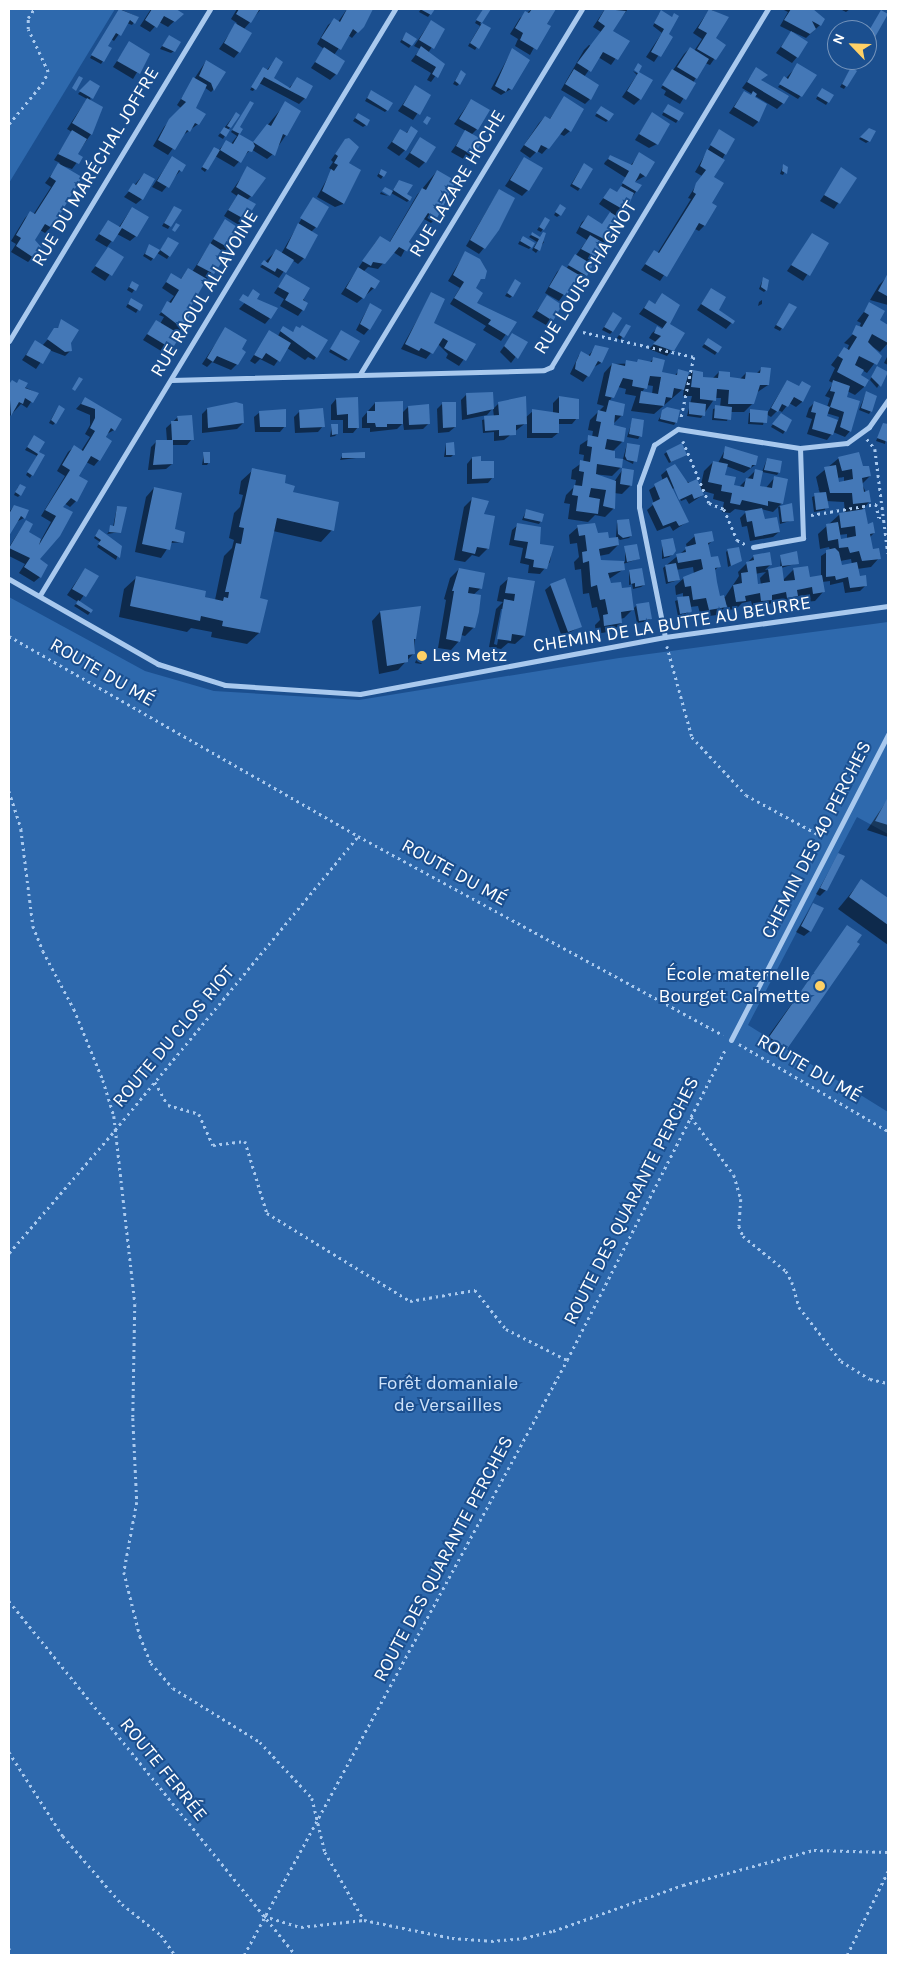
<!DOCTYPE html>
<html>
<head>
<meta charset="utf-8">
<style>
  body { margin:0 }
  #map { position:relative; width:897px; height:1964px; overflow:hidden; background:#1b4f8f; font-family:Karla,sans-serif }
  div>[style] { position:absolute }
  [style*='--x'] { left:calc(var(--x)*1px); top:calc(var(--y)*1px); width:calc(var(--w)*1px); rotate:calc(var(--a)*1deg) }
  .green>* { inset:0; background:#2e69ad }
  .shadow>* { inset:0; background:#0007 }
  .building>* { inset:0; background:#4478b7 }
  .path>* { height:2.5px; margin-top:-1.25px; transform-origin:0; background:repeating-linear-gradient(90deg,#a9c9ee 0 2.5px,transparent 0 6.5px) }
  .street>* { height:5px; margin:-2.5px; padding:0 2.5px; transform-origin:2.5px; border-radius:2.5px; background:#a9c9ee }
  .dots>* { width:14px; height:14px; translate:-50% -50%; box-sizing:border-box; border:2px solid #1b4f8f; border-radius:50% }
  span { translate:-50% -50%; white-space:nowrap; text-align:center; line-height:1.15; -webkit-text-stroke:4px #1b4f8f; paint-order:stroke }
  .street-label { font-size:19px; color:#fff }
  .poi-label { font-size:19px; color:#fff }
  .left { translate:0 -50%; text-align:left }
  .right { translate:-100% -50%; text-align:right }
  .park-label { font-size:19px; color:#cfe3fa }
  .frame { position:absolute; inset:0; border:10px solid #fff; pointer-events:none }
  .north { position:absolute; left:827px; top:20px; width:50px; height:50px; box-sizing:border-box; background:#1b4f8f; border:1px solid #7695bc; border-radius:50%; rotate:294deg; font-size:14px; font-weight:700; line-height:20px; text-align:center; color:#fff }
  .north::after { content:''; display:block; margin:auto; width:18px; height:22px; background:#ffd166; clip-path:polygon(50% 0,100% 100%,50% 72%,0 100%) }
</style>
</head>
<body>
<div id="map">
  <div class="green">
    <i style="clip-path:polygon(9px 9px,115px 9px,9px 183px)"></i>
    <i style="clip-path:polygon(9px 597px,145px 671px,214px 691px,359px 700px,619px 658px,888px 622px,888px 834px,857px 817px,748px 1025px,888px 1112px,888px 1955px,9px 1955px)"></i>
  </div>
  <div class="shadow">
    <i style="clip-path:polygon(120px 9px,138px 17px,132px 25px,127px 23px,114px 41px,111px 39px,106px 47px,111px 49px,101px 64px,90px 58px)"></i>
    <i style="clip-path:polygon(151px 9px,173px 9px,182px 14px,168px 27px,159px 22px,150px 32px,140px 26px)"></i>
    <i style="clip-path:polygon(237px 9px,261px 9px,244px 29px,239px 52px,234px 58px,219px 49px,237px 23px,231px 19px)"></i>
    <i style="clip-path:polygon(347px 9px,371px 9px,357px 32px,352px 38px,348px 35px,334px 55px,336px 74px,330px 80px,311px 68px,324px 49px,317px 44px,328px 25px,334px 20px,338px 22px)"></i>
    <i style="clip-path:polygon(421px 9px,434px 9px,428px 17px,419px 12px)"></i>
    <i style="clip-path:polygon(483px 9px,489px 9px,480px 24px,489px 29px,475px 50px,468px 46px,480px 26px,475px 23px)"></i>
    <i style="clip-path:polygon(532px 9px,555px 9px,530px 55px,515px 46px,518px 39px,510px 34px,520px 18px)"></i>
    <i style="clip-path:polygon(605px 9px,628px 9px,611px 31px,628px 41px,611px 65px,598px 57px,584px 77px,590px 99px,585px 104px,561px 90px,584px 50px,589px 45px,593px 47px,601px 32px,593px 27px)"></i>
    <i style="clip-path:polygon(710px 9px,727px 18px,714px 39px,724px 45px,710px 65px,705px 63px,680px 104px,664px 95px,666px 91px,661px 88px,684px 54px,690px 48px,694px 51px,702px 39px,693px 33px)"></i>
    <i style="clip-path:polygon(782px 9px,812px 9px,820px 25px,806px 38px,793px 32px,797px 57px,792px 63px,776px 53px,792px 32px,780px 26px,788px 12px)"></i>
    <i style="clip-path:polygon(840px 9px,850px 9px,846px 12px)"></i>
    <i style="clip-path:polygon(659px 14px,671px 18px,674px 15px,668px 33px,671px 37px,654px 62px,646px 57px,662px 33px,653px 26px)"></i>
    <i style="clip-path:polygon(431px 21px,444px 29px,428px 53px,444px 64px,431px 82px,427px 80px,431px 73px,411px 61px,420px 49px,414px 46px)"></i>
    <i style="clip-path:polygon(406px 34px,411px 45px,409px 48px,400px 42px)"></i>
    <i style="clip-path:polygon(169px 36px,174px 51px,171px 53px,160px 49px)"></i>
    <i style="clip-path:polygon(129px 43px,148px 54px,133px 79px,113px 67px)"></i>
    <i style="clip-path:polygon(512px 50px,511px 89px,501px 95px,491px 89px)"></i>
    <i style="clip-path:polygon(276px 59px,272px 78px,289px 88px,298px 78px,305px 98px,299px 104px,259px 83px,253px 91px,250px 90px,261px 71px,266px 71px)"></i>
    <i style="clip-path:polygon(206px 61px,217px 86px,211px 92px,204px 87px,195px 109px,198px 124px,182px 136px,168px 155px,153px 146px,164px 127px,181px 108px,177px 105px)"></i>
    <i style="clip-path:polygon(798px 65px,802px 94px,798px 99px,778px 87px)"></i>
    <i style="clip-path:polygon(757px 68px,759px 80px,783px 103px,777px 109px,742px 88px)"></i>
    <i style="clip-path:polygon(851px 69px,855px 71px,844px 89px,840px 87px)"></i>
    <i style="clip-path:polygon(633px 71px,639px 74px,640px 99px,634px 105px,622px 97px,637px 75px)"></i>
    <i style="clip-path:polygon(459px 74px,459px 84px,457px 86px,453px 84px)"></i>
    <i style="clip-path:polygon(90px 81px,91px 134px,77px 154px,81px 157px,72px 169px,60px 165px,51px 227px,45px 233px,40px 230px,32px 243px,33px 257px,28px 262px,11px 252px,16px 244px,11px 241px,25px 218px,30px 213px,33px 215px,51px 187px,45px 183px,60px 163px,54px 160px,72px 132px,67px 129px,87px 99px,78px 94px)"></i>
    <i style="clip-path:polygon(415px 87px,430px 95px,413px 120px,398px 111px)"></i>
    <i style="clip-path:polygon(371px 91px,387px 110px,385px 112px,365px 101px)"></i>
    <i style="clip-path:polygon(744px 92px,758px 122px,753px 127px,729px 113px)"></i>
    <i style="clip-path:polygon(820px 92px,832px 95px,826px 105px,816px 99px)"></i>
    <i style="clip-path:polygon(564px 98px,570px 131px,564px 136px,560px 134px,542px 154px,537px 151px,530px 158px,520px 151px,539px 123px,545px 117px,549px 120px)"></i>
    <i style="clip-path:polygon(471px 100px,477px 129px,471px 135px,481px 141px,467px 161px,451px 152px,466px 131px,454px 124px)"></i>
    <i style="clip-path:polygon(250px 102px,238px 127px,242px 129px,238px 135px,252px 144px,286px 103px,286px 135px,273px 154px,267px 159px,251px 149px,234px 167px,215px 156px,205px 172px,201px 169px,212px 151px,218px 151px,226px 142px,231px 144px,237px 136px,231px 132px)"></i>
    <i style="clip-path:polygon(601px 107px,608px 120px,606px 122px,595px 116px)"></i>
    <i style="clip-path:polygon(666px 108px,682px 114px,676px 123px,662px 115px)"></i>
    <i style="clip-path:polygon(236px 113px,230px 127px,223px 139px,218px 136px)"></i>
    <i style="clip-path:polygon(358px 114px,366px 125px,363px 127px,353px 121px)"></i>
    <i style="clip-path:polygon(652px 114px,664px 132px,657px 144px,649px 148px,635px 140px)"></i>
    <i style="clip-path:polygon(411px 128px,405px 150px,399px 156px,387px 148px,400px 131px,405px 134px)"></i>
    <i style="clip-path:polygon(869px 129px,869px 141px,866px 143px,859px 139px)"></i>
    <i style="clip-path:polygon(719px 131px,725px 154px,712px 178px,710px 203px,716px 207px,704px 226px,699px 231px,695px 229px,660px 281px,641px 270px,654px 252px,657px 254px,691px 199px,688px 198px,702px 176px,695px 172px)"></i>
    <i style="clip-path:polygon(420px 139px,425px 162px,419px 168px,405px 159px)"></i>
    <i style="clip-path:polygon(345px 140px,348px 163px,360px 171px,343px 204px,335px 207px,317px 197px,332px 170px,329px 168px,333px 162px,331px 160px)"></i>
    <i style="clip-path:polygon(640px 154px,645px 176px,634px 182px,640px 186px,617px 218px,610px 234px,611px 242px,590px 265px,584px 278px,578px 274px,559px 301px,545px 293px,557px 272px,562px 267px,566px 269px,587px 240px,576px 233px,582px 222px,588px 217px,602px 225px,611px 212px,599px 204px,610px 189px,617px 193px,626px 178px,604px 164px,605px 162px,610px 157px,630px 166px)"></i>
    <i style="clip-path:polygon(172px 158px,185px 165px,162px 192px,152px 187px)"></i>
    <i style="clip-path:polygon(524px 158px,528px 190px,522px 196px,505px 186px)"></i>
    <i style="clip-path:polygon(783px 166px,787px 168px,783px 175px,780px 174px)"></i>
    <i style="clip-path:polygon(582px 167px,592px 169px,578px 191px,570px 186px)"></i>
    <i style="clip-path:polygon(248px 168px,251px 196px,247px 200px,254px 204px,239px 225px,224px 216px,237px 196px,231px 192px)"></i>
    <i style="clip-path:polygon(842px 169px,856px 178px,834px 209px,820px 201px)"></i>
    <i style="clip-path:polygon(381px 170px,383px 176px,381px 179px,377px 176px)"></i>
    <i style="clip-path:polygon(437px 171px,454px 182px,436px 218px,431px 223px,422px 218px,401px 257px,393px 252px,378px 269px,368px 267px,363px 272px,374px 288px,357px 303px,341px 294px,375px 243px,380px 237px,389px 243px,417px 195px)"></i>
    <i style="clip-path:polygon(144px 174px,142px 199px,136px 204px,124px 197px)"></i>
    <i style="clip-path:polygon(397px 184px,409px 200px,407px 202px,391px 193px)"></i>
    <i style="clip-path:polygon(499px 190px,484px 248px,479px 254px,466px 246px)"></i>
    <i style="clip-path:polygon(381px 192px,388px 196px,380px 194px)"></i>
    <i style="clip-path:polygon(313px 199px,316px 227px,311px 232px,304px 258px,298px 264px,292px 260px,279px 278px,260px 267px,276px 251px,281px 254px)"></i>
    <i style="clip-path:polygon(132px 208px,136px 236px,130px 241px,117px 234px,107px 247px,95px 240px,108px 221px,119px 227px)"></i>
    <i style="clip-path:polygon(558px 208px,560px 215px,557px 217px,554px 215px)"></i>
    <i style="clip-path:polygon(172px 210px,180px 210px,168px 229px,162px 226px)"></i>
    <i style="clip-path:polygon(545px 218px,543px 229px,541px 232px,537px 230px)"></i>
    <i style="clip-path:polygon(225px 221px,228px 247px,185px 313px,189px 315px,166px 354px,143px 340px,156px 321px,160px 324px,164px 317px,159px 315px,174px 296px,162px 288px,171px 275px,180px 280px,188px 269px,192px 272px)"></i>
    <i style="clip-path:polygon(532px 234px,544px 242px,536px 253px,532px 250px,537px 242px,529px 237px)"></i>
    <i style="clip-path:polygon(812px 235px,827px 244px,803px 281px,787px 271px)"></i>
    <i style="clip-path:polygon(521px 239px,531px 247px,529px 249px,518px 244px)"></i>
    <i style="clip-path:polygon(166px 241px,169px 256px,167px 259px,157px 253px,151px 261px,143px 256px,150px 246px,159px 252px)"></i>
    <i style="clip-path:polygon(465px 253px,484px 267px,486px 274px,476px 284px,476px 304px,515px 322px,501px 341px,483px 330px,486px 326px,450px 304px,460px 288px,448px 281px)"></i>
    <i style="clip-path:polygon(104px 255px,122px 257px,105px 281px,91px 272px)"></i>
    <i style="clip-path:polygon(286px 275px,307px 304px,298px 316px,280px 306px,284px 299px,274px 293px)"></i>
    <i style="clip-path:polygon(887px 277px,888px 305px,870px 300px,879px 285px)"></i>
    <i style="clip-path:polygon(763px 279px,766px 290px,764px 292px,759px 289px)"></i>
    <i style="clip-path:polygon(515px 281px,512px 296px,510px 298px,505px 296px)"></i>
    <i style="clip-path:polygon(130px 285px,137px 286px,132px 293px,127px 290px)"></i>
    <i style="clip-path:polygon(711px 289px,717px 311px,733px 321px,726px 329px,697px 310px)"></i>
    <i style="clip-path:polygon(432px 293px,432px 324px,474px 345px,459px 366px,446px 358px,448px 354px,438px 344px,426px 359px,401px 349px)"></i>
    <i style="clip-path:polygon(662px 295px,668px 324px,683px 333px,656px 343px,671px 351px,667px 356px,649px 349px,656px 342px,649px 338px,652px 333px,658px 328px,666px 330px,639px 314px,649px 301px,654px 305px)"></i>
    <i style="clip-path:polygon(547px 297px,552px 320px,546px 325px,532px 317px)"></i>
    <i style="clip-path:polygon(249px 298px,255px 299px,270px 318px,265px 324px,239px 309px)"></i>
    <i style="clip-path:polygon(762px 300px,762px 304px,758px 306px,759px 302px)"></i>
    <i style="clip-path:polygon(129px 302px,141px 305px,136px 313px,126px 307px)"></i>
    <i style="clip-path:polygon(370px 304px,369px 329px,364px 335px,356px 330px)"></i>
    <i style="clip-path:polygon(789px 304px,795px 308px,780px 331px,774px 328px)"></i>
    <i style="clip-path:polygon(evenodd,870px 304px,888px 334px,888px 343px,880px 352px,873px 347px,880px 356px,867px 373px,862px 370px,860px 376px,867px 380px,864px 387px,855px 395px,847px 391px,845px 398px,850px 431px,845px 437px,833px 432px,827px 440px,807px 434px,812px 419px,806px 417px,809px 408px,814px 403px,827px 407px,830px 398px,825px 396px,833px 383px,829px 381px,835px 368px,831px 365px,844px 348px,847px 350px,849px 345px,844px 343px,859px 328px,861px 323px,857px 321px,870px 304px,826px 413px,839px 417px,838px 421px,825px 417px,826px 413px)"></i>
    <i style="clip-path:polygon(613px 313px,612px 332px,610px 334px,602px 330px)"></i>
    <i style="clip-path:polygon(63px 322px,70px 351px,65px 356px,49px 350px,36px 369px,22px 360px,35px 342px,42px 346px)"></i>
    <i style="clip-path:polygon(629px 327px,620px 340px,617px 338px,624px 328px)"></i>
    <i style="clip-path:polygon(226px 328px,240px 350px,237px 364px,231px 370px,212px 362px,207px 367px,202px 364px)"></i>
    <i style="clip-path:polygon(296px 328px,326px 341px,314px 360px,308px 357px,305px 360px,287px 348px,274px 366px,260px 359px,255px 364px,250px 361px,270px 331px,278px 336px,281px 330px,292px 333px)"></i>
    <i style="clip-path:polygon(339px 334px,348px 359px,345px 361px,329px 352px)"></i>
    <i style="clip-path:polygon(512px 335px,526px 343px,511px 363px,500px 352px)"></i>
    <i style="clip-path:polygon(706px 342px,720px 347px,715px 355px,702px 347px)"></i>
    <i style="clip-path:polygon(596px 347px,601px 363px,594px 367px,583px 382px,570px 374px,579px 355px,588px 356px)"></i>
    <i style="clip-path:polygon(888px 355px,888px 365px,884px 363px)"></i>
    <i style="clip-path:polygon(evenodd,654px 358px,661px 373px,674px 376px,679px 371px,685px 379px,693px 371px,701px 378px,712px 379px,719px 372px,729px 378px,740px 379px,746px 373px,756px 374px,761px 369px,768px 385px,756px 393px,753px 403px,744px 412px,730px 412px,727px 421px,712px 420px,713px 409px,720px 407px,721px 398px,715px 398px,701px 418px,687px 416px,692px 396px,683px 396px,684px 388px,654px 414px,631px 411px,636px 396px,625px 394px,626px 389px,618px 387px,609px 402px,622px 415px,611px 426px,622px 442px,612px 452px,613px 459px,621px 467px,612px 476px,593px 474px,614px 482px,623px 469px,633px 471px,630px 486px,622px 494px,614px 493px,614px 508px,605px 517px,595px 515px,588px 522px,568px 519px,570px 504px,564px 503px,566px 495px,575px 486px,576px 480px,571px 479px,572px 470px,583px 462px,584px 455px,579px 454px,580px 445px,592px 437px,593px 431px,588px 430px,590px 420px,604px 406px,597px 404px,604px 373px,612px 364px,649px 363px,654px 358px,647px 385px,653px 386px,652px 394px,642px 392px,647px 385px)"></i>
    <i style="clip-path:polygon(875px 370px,887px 372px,877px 388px,870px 380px)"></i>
    <i style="clip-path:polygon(12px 381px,37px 393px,27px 408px,21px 404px,9px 417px,9px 384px)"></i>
    <i style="clip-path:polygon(787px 381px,798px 387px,810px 387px,802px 402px,796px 407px,789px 403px,782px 412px,778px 410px,771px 417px,766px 414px,763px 425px,748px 424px,749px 413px,768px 412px)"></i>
    <i style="clip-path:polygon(866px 393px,871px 411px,869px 414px,859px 410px)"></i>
    <i style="clip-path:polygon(467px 394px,492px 409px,487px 415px,462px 420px,461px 400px)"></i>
    <i style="clip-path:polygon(559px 397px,577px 418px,572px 424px,558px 424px,558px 433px,552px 438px,527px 438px,527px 422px,504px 440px,494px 441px,494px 432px,483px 433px,482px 420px,494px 417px,493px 409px,499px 403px,525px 418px,533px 411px,553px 413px,553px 403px)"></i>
    <i style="clip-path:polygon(85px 399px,120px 419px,114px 430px,107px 434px,99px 460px,94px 466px,86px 462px,77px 476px,76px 501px,70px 507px,64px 503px,39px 559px,40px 577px,34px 582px,19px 573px,25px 564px,9px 556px,9px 547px,26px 521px,27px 533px,41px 540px,51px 522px,41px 516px,65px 476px,57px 471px,68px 452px,74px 447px,81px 451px,90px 437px,85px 434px,90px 425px,90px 415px,76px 409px)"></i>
    <i style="clip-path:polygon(336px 399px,358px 427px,353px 433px,343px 433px,343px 420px,331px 420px,331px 405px)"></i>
    <i style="clip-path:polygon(375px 403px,402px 413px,408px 407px,429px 423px,423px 429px,404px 430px,403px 423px,397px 429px,370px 432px,370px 428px,362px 428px,362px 418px)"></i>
    <i style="clip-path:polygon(227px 404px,242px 405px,243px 423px,237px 429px,202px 433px,202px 414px,207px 409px,220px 408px)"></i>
    <i style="clip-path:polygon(442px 404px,455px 427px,449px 432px,438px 433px,437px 409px)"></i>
    <i style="clip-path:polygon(57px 409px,55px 423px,53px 425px,49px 423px)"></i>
    <i style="clip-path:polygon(300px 411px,323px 426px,318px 432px,295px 433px,294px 417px)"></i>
    <i style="clip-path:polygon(663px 411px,676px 422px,674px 425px,658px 421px)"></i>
    <i style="clip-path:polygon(260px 412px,285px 426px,280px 432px,255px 432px,254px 417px)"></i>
    <i style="clip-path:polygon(178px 417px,192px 439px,187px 445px,172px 445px,172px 464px,166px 469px,148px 470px,151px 447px,157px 441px,167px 441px,166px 428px)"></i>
    <i style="clip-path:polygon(778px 417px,785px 431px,783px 434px,771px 427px)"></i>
    <i style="clip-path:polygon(633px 419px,640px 436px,638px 439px,627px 437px)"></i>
    <i style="clip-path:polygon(884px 424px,888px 426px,885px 444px,876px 441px)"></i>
    <i style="clip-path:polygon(332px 425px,337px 434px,335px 436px,330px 437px)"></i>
    <i style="clip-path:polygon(34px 437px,37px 452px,43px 456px,30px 478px,26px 475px,37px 456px,25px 450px)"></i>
    <i style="clip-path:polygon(446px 444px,454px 454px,451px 457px,444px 457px)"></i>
    <i style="clip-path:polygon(627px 444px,638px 446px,633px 464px,623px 459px)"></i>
    <i style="clip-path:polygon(726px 448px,755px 465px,744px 473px,726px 466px,724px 476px,732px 486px,738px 488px,755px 471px,759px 487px,765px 489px,775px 477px,782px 503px,773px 512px,761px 509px,764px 520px,779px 532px,773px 537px,750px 541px,747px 526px,742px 527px,740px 518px,747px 511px,735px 509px,730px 513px,722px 512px,724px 502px,713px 499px,714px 494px,700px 490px,703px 495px,689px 504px,686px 499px,681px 501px,675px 488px,672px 489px,687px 522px,673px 531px,670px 526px,657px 531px,647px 510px,654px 504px,649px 490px,663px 481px,661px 475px,667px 470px,700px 489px,704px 471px,713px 462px,718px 463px)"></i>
    <i style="clip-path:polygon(667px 452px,685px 455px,669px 463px,664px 454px)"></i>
    <i style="clip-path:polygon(204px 453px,209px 462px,207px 465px,202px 465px)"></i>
    <i style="clip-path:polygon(343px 454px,364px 457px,340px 460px)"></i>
    <i style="clip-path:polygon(472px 458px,493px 477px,488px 483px,467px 484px,467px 464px)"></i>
    <i style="clip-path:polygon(evenodd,839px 458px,862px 468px,870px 476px,862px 484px,870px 501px,860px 512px,874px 533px,869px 538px,872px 550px,879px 558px,871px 567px,857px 569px,859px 577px,866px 585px,860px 591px,845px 593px,843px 582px,830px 585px,830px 581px,822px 582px,823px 592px,815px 601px,805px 602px,803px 595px,795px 597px,788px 604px,779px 606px,777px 600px,762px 608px,753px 609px,751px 601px,742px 603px,736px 609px,728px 610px,727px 605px,717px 615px,701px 617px,698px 606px,690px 607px,688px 614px,678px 616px,675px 601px,683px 598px,683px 593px,676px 595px,675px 586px,684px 578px,694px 574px,693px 567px,676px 570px,678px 580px,666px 584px,663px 568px,687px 548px,686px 544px,695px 536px,712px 541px,707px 546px,709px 559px,719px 566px,714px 571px,719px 597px,725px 597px,739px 576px,738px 572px,754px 556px,771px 564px,765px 570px,780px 568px,781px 556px,798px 563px,781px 568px,783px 580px,794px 569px,809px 578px,821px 577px,821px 556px,830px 550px,829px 547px,820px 549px,818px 534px,840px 514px,845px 514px,844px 502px,826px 501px,825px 510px,814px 512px,812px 497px,820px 494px,816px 477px,839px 458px,844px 477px,844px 482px,838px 483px,837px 478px,844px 477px,839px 458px,847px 534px,847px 539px,840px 540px,839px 535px,847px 534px,839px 458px,851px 559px,852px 565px,841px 567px,840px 561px,851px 559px,839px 458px,766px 572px,760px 578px,761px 585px,757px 586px,755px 574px,766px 572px)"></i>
    <i style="clip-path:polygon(767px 459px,779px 472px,777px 475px,762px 472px)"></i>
    <i style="clip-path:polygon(253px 470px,292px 491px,332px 530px,321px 542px,273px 531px,259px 599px,266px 601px,259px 633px,247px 644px,211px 637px,212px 632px,191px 628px,187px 632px,119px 617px,124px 589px,136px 578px,215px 600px,224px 556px,232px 548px,234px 540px,229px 538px,234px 513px,240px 507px,243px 495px,239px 494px,241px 481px)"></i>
    <i style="clip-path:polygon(18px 487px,20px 495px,18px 497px,14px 495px)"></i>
    <i style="clip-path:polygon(154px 488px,173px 533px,182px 542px,171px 543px,161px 558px,135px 552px,146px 497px)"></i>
    <i style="clip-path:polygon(473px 498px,482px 515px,488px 548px,479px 557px,472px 555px,465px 562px,454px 560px,464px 507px)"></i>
    <i style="clip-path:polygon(791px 505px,793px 520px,780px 524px,778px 507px)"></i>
    <i style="clip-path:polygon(14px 506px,24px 518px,16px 522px,9px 534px,9px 512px)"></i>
    <i style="clip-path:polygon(117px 507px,120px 532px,107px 534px,113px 527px)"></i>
    <i style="clip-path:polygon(526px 511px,541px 521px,539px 524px,522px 520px)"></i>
    <i style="clip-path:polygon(617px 522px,631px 536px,629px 538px,620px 540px,616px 537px)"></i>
    <i style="clip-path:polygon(518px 525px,538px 545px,552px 547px,550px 562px,540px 574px,528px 573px,529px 565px,520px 563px,523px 548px,509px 545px,512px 530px)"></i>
    <i style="clip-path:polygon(578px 527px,618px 545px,609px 554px,599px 556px,600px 561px,625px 562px,625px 547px,638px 559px,623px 564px,624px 569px,609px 579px,610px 584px,621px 590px,633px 609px,637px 605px,651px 618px,648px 621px,637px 623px,634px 608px,624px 618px,620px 619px,621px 623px,613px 631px,596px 634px,595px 625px,600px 620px,597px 607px,592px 608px,589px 593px,583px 594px,581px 569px,575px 570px,574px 562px,579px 557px,577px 543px,570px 544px,569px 535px)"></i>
    <i style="clip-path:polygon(97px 533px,121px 547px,116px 560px,97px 547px,100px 542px,94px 538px)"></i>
    <i style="clip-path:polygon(662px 541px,672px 555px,669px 557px,662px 559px)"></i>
    <i style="clip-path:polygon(728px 550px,741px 560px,728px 567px,726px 552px)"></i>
    <i style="clip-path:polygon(85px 569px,97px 577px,79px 602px,92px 610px,88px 615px,74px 606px,78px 602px,67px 595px)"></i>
    <i style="clip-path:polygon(459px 569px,481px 588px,473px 595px,474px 627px,465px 636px,461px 635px,459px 641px,451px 650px,438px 648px,446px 600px,444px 599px,450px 578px)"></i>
    <i style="clip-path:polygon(629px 571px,644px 585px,641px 587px,633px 589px,632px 584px,629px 585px)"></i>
    <i style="clip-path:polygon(evenodd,509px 578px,533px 582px,524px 636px,515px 644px,508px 643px,501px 649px,489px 647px,496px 609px,503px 602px,497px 601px,500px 586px,509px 578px,501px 609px,504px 609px,497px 645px,494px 644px,501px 609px)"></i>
    <i style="clip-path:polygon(551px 585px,581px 626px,562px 637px,545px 590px)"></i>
    <i style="clip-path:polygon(380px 612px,415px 638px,414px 653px,398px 670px,379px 674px,372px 621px)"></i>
    <i style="clip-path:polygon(419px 652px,423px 662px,421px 664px,415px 663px)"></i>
    <i style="clip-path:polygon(888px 799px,888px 837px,867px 830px)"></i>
    <i style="clip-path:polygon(839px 855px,826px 890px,820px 896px,816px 894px)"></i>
    <i style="clip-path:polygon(861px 881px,888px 900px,888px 945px,838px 909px)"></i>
    <i style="clip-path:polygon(813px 904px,810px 931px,804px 936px,796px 932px)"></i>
    <i style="clip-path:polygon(848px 927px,859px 945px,777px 1057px,761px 1046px)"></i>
  </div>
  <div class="building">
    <i style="clip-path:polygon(119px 9px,139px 17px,135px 24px,130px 20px,121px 36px,116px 33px,108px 46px,112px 48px,104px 62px,91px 55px)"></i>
    <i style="clip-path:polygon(152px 9px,176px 9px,184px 14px,175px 22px,164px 16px,157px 28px,145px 20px)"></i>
    <i style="clip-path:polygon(239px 9px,264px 9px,259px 10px,251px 23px,236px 14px)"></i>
    <i style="clip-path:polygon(347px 9px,373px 9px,364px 27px,358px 33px,353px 29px,341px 50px,321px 38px,334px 18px,340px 22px)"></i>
    <i style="clip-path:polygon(420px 9px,435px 9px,431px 15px)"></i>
    <i style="clip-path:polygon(483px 9px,491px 9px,482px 23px,476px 20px)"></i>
    <i style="clip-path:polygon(532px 9px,556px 9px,547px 24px,551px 26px,537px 50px,520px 40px,523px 33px,515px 28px,525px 11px,529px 13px)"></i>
    <i style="clip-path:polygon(605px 9px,626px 11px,613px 31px,630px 41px,618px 60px,603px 52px,591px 72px,577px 63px,605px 26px,598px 21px)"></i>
    <i style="clip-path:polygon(709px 9px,729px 17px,716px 38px,726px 45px,716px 60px,697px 49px,707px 33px,698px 28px)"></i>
    <i style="clip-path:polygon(791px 9px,813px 9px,825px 19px,821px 26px,812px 21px,816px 29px,810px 34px,784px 20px)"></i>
    <i style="clip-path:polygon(661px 10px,672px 17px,674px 13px,679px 16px,669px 34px,673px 37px,661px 57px,651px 52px,664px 29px,654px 23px)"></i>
    <i style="clip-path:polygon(881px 10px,888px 14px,870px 46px,867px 44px,867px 34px)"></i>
    <i style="clip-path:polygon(431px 20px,445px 29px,434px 49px,419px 40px)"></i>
    <i style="clip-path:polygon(235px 23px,252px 33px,240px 53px,224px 43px)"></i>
    <i style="clip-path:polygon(482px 23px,491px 28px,479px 49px,470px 43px)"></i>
    <i style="clip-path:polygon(791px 31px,808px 42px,798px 58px,781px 47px)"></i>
    <i style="clip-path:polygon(406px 32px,417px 39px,412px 46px,402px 40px)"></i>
    <i style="clip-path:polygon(169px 35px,181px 42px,175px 52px,162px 46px)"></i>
    <i style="clip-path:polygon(129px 41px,150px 54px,140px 74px,117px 61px)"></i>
    <i style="clip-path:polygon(421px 46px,445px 64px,438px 78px,432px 74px,436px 67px,416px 55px)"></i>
    <i style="clip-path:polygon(324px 47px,345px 61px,337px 75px,315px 62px)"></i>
    <i style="clip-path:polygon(690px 47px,709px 59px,697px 79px,677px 67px)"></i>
    <i style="clip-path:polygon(512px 48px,530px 60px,512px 90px,508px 88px,506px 92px,495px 86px)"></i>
    <i style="clip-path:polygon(276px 57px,283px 62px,274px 78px,290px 88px,297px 77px,313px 86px,306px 99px,264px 77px,256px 90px,251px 87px,263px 67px,268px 70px)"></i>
    <i style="clip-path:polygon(206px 60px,226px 72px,214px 91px,211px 83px,199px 76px)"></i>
    <i style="clip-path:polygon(638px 63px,642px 66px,639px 72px,653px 80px,641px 100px,627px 91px,638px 73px,634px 70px)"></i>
    <i style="clip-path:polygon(797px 63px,817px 75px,802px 97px,779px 84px,784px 76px,788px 79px)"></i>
    <i style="clip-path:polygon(756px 67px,768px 75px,761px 80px,789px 96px,784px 104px,747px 82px)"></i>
    <i style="clip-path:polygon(851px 67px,857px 71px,847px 87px,842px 84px)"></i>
    <i style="clip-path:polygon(574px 69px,599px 85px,591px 100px,565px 84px)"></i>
    <i style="clip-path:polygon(672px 69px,696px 83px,686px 100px,662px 85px)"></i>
    <i style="clip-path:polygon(461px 70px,466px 74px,460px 85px,455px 81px)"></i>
    <i style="clip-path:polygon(79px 76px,83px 78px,76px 91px,72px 88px)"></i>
    <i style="clip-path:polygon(193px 77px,207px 85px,196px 108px,206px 114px,199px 125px,195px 123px,190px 132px,187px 130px,175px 150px,158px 140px,169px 119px,186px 102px,181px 99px)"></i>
    <i style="clip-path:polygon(90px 80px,100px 86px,93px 99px,79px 91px)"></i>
    <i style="clip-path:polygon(415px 85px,431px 95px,420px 115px,403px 105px)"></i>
    <i style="clip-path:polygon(822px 88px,834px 95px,829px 103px,817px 96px)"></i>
    <i style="clip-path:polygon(371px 90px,393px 103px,388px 111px,367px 98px)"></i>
    <i style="clip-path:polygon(744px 91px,751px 95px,753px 91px,757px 94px,755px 97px,767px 104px,759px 122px,734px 107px)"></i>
    <i style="clip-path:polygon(564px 96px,584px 109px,571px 132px,565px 128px,549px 149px,541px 145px,537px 153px,524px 145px,545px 116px,550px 119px)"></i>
    <i style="clip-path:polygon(87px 98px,103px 107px,92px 135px,72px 123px)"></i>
    <i style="clip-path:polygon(471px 99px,490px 110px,478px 130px,459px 119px)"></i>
    <i style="clip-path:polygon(250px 101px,254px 103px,240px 127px,243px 129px,240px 134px,232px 130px)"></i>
    <i style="clip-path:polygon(285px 101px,301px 111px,287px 136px,283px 134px,275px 156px,253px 142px,255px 146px,252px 152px,248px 151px,241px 163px,220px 150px,226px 140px,233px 144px,239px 134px,253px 142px,267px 124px,271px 126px)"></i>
    <i style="clip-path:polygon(668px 104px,684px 113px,679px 121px,663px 112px)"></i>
    <i style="clip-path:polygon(601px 106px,614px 114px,609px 121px,596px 113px)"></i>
    <i style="clip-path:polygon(236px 112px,240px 115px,231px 128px,227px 126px)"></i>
    <i style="clip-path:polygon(652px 112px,670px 124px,658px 145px,639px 134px)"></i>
    <i style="clip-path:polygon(358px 113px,370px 120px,367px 126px,355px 118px)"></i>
    <i style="clip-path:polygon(427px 116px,431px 118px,427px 125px,423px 122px)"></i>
    <i style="clip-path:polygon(411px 126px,418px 131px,406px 151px,392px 142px,400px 129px,407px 133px)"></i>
    <i style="clip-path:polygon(224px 127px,230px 130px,226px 137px,220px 133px)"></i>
    <i style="clip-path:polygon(869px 128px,876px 131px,870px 142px,860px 137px)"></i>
    <i style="clip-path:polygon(719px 129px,735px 139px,726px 155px,710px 145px)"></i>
    <i style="clip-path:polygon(72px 130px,87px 139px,78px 154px,83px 157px,79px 164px,58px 154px)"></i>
    <i style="clip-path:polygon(465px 130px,483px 140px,474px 156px,456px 146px)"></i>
    <i style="clip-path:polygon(420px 137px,436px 147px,426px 163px,410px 153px)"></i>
    <i style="clip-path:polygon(349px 138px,359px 147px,349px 163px,361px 170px,344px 204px,322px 191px,331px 169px,334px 171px,338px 165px,334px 163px,338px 156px,335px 154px,345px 139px)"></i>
    <i style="clip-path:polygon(214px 147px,220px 150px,208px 170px,202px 167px)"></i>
    <i style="clip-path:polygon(707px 149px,725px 160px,714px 177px,724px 183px,712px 203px,717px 206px,705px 226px,699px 223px,667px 277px,645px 264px,654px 250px,659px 253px,696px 194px,693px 192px,696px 183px,706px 170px,700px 166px)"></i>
    <i style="clip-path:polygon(639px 152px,655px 162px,646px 177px,640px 173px,638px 177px,635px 182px,642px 185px,637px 192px,622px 183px,629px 171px,608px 159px,610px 155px,632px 165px)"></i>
    <i style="clip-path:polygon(172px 156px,186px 165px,182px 172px,179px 170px,169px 188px,157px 181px)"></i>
    <i style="clip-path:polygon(524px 157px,543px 168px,529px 191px,510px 180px)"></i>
    <i style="clip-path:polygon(58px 163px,82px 177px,52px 228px,45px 224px,35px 240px,41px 247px,34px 258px,16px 246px,21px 238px,16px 235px,30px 211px,35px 214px,56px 181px,50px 177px)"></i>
    <i style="clip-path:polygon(584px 163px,593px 169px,581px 189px,572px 184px)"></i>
    <i style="clip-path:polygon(783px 164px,788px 167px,787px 174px,782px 171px)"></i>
    <i style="clip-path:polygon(247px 166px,266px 178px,252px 197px,236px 187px)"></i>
    <i style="clip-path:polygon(841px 167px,857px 178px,840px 204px,824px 195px)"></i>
    <i style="clip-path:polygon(381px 169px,387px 172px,384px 177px,379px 174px)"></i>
    <i style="clip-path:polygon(437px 170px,456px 181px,437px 218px,428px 213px,409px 242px,412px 245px,408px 252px,399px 247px,385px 264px,373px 262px,371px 266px,362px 261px,380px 236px,390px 242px,422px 188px,426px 190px)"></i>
    <i style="clip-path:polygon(144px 173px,155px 179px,143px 200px,128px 191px,133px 183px,136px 185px)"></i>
    <i style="clip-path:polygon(399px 180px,413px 185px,407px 194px,412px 197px,410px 201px,393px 190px)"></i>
    <i style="clip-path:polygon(621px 186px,634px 193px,626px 211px,603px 198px,610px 188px,617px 192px)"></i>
    <i style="clip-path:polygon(385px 187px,393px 191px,390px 196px,382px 191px)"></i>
    <i style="clip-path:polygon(499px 189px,515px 198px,499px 230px,485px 249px,470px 240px)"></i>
    <i style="clip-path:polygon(238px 194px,256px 204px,246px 220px,228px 210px)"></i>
    <i style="clip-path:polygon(313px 197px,329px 207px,317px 228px,300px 218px)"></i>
    <i style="clip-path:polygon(560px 204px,566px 208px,561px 216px,555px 212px)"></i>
    <i style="clip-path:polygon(174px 206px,182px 210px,171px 227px,164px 223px)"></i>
    <i style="clip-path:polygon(132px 207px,149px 217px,137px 237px,122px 228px,113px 242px,99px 234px,108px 220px,120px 227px)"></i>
    <i style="clip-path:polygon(610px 212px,621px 219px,612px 234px,616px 236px,612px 243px,580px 227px,588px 215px,602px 224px)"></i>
    <i style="clip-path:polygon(545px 217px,550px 220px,544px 230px,539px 227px)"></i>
    <i style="clip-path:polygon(225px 219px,240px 229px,229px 248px,213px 239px)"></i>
    <i style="clip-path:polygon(176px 223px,180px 225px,175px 232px,172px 230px)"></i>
    <i style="clip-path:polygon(298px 223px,318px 235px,305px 259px,286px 248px)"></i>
    <i style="clip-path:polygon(532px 232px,540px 237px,543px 232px,546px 233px,540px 251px,534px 248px,539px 239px,531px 235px)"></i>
    <i style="clip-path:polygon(812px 233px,829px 243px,810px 276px,791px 265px)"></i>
    <i style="clip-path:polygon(590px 235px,607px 245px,598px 258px,581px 249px)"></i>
    <i style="clip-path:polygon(523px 236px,535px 243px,532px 248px,520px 241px)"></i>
    <i style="clip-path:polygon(168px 237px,179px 243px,170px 257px,160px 250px)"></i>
    <i style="clip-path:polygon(210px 243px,227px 254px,214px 274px,197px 265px)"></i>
    <i style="clip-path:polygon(149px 244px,160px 250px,154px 259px,145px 254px)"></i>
    <i style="clip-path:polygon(108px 247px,124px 257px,112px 276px,95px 266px)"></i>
    <i style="clip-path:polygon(276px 249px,294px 260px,286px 273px,277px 268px,275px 272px,261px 264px,264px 260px,268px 263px)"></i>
    <i style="clip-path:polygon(465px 251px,480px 259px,487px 271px,485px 279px,481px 279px,476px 288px,483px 293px,477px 303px,517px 322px,508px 336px,488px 324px,491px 320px,454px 298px,464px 282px,453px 275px)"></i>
    <i style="clip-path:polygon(575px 254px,593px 265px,587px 276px,568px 265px)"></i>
    <i style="clip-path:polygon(562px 265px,579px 275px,566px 296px,549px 287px)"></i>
    <i style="clip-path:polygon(358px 267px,380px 281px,375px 289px,371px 287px,364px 299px,346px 288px)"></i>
    <i style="clip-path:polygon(188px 268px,207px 279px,187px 313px,190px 315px,182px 328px,161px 312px,167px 301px,171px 303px,179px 290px,166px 282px,171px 273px,181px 279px)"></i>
    <i style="clip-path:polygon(888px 273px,888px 295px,887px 296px,878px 291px)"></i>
    <i style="clip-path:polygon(286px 274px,310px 288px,303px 300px,308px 303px,304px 311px,285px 300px,289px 293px,278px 287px)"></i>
    <i style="clip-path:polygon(763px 277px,769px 280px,767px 291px,761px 287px)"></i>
    <i style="clip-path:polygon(515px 279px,521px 283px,513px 297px,507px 293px)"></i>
    <i style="clip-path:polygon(132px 281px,139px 285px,136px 291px,129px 287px)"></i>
    <i style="clip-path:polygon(711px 288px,726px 297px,719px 310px,735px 321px,733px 324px,701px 304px)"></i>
    <i style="clip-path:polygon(253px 289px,260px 294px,257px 299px,278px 308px,271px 319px,239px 300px,243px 294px,248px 297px)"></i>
    <i style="clip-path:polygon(431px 292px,445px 299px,434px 323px,476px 344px,466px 361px,444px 348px,448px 341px,443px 338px,433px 354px,421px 348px,419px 351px,405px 344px)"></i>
    <i style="clip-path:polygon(662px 293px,680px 305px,670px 324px,685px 333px,674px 351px,653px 344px,661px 336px,654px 333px,657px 326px,662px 329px,667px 322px,644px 308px,649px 300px,655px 304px)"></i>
    <i style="clip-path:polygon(547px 295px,562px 305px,553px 321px,537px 311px)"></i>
    <i style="clip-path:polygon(131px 298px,143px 305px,140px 311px,128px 304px)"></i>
    <i style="clip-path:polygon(869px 302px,885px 311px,880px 320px,888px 325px,888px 343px,872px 334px,868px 342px,882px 356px,877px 365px,859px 356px,855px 365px,864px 370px,861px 375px,869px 380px,865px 387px,837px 372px,843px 359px,838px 356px,844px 347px,849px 350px,857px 337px,852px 334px,856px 325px,862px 327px,869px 315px,864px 312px)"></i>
    <i style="clip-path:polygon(370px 303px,382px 310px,370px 330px,360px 324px)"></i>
    <i style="clip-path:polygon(789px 303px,797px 307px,783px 329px,776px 325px)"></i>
    <i style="clip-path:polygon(613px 312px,622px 318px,613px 332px,604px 327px)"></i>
    <i style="clip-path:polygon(61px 319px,79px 330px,71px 343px,72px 351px,65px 352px,47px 339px,54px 328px,58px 328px)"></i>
    <i style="clip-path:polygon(156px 320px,181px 335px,172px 349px,147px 334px)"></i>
    <i style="clip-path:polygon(626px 324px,631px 326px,624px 338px,619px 335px)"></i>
    <i style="clip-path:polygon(302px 325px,328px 340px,317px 358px,280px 331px,283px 326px,293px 332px,296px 326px,300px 328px)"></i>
    <i style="clip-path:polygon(225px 327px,247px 340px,242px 349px,246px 352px,238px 365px,217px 356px,213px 362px,207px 358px)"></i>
    <i style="clip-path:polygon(269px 330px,291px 343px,280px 362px,266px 353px,262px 359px,254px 355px)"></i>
    <i style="clip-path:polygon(341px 330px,360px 341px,349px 360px,330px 349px)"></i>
    <i style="clip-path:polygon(512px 333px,528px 342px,518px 359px,504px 346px)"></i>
    <i style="clip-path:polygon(708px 338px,722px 347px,718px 353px,704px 344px)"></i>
    <i style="clip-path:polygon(35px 340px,51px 350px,43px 364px,26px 355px)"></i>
    <i style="clip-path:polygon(595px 345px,609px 348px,602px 363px,598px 361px,589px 377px,575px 369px,576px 362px,581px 351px,590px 356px)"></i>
    <i style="clip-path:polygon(653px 357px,665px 360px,662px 372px,677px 375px,678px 369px,689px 372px,684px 390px,674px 388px,672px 398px,666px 397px,664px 406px,639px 403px,641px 391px,658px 394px,661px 377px,650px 376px,647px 389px,632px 386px,633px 380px,623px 378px,614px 398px,605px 396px,612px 363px,625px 366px,626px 360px,637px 362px,638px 359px,652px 362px)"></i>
    <i style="clip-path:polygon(877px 366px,888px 372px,881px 387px,871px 377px)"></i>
    <i style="clip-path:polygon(761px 367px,771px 368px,769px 385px,760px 385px,754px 404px,728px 404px,729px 390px,717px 389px,716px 401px,700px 399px,700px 388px,691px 387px,693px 370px,703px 372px,703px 377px,718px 378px,719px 371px,730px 372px,730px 377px,745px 379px,746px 372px,760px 373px)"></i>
    <i style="clip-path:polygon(79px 377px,83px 379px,75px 391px,72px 389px)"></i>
    <i style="clip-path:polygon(19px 379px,28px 383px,25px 388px,39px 393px,33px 403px,25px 398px,23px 404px,19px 402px,11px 416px,9px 384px,12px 380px,17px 383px)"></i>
    <i style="clip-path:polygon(787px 380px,799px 386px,802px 381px,811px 386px,803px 402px,794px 397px,788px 407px,782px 404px,778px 412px,771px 408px)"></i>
    <i style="clip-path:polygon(833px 380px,850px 386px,847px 397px,860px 401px,851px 432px,840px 427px,844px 412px,830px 407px,827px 416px,838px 420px,833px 435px,812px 429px,816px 413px,811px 412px,814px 401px,830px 407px,835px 392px,830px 391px)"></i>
    <i style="clip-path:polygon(866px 391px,877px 396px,872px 412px,861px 408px)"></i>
    <i style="clip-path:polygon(493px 392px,494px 409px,467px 415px,466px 393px)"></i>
    <i style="clip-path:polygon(526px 396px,527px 424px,516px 425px,516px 435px,499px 436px,499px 430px,485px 431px,484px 416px,499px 415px,498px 402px)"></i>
    <i style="clip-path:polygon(559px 396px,579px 399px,579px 419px,559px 419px,559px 433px,532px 433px,532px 409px,559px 413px)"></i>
    <i style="clip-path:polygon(85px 397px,122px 419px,115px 431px,111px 428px,106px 437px,112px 441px,100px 461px,91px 456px,79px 476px,88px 481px,77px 502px,71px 498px,63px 507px,73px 512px,60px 536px,40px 559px,48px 565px,41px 578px,24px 567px,30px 558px,9px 548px,26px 520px,33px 524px,29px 532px,41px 539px,39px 545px,56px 516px,45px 510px,70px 470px,62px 465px,74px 445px,83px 451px,95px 431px,90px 428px,95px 418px,95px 409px,81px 404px)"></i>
    <i style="clip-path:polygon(358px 397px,359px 428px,348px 428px,348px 414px,337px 415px,336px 398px)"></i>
    <i style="clip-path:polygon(609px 400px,625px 404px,623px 416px,615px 415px,614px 425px,626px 428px,624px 442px,607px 439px,605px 449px,615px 451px,615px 458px,623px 459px,622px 468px,597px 464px,596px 474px,616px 481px,615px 509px,603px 506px,606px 490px,591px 488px,589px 497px,600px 499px,598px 514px,576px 511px,578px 496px,572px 495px,574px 485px,582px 486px,584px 472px,579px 471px,580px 460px,590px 462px,592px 447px,587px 446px,588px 435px,598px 437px,601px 422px,596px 421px,598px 410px,606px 412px)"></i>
    <i style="clip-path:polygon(403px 401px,403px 424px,387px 424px,387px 427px,376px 427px,375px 423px,367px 423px,367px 411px,375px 411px,375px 402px)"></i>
    <i style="clip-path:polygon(236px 402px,243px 404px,244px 423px,208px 428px,207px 408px)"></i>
    <i style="clip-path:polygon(442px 402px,456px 402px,456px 427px,443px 428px)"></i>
    <i style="clip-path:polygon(689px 402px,706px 404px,705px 416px,689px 414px)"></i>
    <i style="clip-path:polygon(429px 404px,430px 424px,409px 425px,408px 406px)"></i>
    <i style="clip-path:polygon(59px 405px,65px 409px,56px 424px,51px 420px)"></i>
    <i style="clip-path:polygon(715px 405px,732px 407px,731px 420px,714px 418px)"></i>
    <i style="clip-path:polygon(667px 407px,680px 410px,677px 423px,660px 419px,662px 410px)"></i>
    <i style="clip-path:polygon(323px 408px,325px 427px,300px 428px,299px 410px)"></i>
    <i style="clip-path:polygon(286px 409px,286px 427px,260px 427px,259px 411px)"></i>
    <i style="clip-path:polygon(750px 409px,768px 411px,767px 423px,750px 422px)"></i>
    <i style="clip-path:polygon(781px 413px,792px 420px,786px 432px,772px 424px)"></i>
    <i style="clip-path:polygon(192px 415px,194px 440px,173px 440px,173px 464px,153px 465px,156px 440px,172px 440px,171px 421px,178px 421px,177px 416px)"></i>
    <i style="clip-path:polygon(632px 418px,644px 420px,642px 437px,629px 434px)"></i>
    <i style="clip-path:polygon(883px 423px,888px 424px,888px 442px,877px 438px)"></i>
    <i style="clip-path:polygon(331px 424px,338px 424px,338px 434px,332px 435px)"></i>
    <i style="clip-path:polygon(34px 435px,45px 442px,39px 452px,45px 455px,33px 476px,27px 472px,38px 454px,27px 447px)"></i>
    <i style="clip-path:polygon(454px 442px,455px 455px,446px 455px,446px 443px)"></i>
    <i style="clip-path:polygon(627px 443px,640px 445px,637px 462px,627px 460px,625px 456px)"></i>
    <i style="clip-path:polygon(682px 443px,687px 455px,671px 462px,666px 451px)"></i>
    <i style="clip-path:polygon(725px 446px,758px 456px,756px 465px,752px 465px,751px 468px,723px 458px)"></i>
    <i style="clip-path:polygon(203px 452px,210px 452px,210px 463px,204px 463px)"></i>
    <i style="clip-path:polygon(365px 452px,365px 458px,342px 458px,342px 453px)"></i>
    <i style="clip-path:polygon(859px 452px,863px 466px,869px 466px,871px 476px,862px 478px,864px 492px,869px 490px,871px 502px,853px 504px,852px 493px,830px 493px,824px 467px,836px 465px,839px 482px,853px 479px,852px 469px,842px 471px,838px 457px)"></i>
    <i style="clip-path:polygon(481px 456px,481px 461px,494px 461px,494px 478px,472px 479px,472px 457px)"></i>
    <i style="clip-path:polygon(767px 458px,782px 461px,780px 473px,764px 470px)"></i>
    <i style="clip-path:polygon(713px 461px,728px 464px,725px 475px,736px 477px,734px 485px,744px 487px,746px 478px,753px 479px,755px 469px,763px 471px,760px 486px,772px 488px,774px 476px,788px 479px,783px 504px,768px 501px,768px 506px,742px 500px,740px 505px,730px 503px,732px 493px,721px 491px,722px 485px,708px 482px)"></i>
    <i style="clip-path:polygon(675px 464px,688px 483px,697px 479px,704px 495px,694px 499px,692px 494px,679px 500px,666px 469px)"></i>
    <i style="clip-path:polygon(252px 468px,286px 475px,285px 483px,295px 486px,293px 492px,339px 502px,334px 531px,277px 518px,260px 598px,268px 600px,260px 633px,222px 626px,223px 621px,201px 616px,200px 621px,130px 606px,136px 576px,206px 591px,205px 597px,223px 601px,224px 597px,228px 598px,229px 592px,225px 592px,236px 543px,241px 544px,244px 528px,239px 527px)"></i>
    <i style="clip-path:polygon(622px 468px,634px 470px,632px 486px,620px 484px)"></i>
    <i style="clip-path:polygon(667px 477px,689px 522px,679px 526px,676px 521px,663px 526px,652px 503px,660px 499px,654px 484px)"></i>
    <i style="clip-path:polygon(20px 484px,26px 487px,21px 496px,15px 492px)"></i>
    <i style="clip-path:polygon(154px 487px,182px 493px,175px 529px,185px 532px,183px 543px,172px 541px,170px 550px,142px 544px)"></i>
    <i style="clip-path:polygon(826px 492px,829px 508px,816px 510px,814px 493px)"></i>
    <i style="clip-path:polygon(472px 497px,489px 501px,484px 514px,495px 516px,489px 549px,477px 547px,475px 554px,462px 551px)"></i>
    <i style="clip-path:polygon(792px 503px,794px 521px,782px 522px,780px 506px)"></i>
    <i style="clip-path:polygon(14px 505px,29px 510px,25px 519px,21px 516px,9px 536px,9px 514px)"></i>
    <i style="clip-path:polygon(117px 506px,127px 507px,121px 533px,109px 532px,110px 525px,114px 526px)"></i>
    <i style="clip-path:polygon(762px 508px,765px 519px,777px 517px,780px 532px,755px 537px,752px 521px,747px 522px,745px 511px)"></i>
    <i style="clip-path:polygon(526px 509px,544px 514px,542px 522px,524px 518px)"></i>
    <i style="clip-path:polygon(865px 509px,868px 524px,873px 522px,875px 533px,870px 534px,873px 549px,879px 548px,881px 559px,862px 561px,859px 551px,850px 553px,848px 547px,839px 548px,838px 539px,828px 541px,826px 524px,838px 522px,841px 539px,856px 536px,855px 526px,841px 528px,839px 513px)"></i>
    <i style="clip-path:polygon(629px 519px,632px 536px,623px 538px,618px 534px,617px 520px)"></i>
    <i style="clip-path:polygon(517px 523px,541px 527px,540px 544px,554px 546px,547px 569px,533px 567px,534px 560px,525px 558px,528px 542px,514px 540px)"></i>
    <i style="clip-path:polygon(595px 523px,598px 533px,608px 532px,609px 538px,618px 537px,619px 545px,599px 549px,601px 560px,624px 561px,625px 570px,608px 573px,611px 583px,621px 582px,622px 588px,631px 587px,634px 610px,621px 612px,622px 623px,604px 626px,603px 615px,608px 614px,605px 599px,600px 600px,597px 585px,591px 587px,589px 561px,583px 563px,582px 552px,587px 551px,585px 535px,579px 536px,577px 525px)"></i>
    <i style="clip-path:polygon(99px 529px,122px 546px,120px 558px,98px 544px,101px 540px,95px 536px)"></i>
    <i style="clip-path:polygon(712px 531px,714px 541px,708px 543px,711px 557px,718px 556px,721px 567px,715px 568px,717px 582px,720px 596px,724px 595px,727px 607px,709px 610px,706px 598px,693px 600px,691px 586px,685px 587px,683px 577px,703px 569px,701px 559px,678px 563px,676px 554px,686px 552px,685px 547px,696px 544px,694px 534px)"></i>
    <i style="clip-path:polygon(673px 538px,676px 551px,673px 555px,664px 557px,661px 540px)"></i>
    <i style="clip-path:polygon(637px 544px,640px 559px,627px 562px,624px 546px)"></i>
    <i style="clip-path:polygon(739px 547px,742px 561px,731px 566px,727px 549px)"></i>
    <i style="clip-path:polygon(835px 548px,839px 552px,842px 565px,857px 562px,860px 576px,866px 575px,867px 586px,850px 588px,848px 577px,836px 580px,835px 576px,826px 577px,826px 550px)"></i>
    <i style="clip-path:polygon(797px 551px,799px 564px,782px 566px,780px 555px)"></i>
    <i style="clip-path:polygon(770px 552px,772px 565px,756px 567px,758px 584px,770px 582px,768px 569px,782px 566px,784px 581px,795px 580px,793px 568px,808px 566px,810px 577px,822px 575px,825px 592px,813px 594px,812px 587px,797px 590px,798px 596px,787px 598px,786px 592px,772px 595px,772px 600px,761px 601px,760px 593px,745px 596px,746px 601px,736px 602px,733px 585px,742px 583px,741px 573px,748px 572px,746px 562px,754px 560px,753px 555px)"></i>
    <i style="clip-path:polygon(676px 563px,680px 580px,668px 582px,665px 565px)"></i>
    <i style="clip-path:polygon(85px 568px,99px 576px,86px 597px,72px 589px)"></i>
    <i style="clip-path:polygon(459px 568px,485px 573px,482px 589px,469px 587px,468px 593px,481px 595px,479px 612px,475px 628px,464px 626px,460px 642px,446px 639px,454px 591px,452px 591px)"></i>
    <i style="clip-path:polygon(642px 568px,645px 585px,635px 587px,635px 583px,631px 584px,629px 570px)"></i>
    <i style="clip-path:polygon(508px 577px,535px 581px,525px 636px,512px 634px,511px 641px,497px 639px,504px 599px,514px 601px,515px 594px,505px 593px)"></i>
    <i style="clip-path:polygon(565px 578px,582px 627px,568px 632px,550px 584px)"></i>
    <i style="clip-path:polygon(689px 596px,692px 612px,680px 614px,677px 597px)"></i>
    <i style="clip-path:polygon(78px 600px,93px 610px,91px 613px,76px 604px)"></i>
    <i style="clip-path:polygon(649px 602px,652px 619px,639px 621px,636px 604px)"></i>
    <i style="clip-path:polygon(421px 606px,416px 639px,414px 639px,415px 654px,408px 655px,408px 662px,387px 666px,380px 611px)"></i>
    <i style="clip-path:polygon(419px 651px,427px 652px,425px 662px,417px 661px)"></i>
    <i style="clip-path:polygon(888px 797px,888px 825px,875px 821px)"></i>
    <i style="clip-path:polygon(838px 853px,845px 856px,827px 891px,820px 888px)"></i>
    <i style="clip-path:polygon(861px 879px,888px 898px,888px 925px,849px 897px)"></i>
    <i style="clip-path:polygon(813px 903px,824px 908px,811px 932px,801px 926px)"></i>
    <i style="clip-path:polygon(847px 925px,862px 935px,857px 942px,860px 944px,787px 1049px,769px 1037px)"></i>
  </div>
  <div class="path">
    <i style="--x:9;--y:124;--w:52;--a:-50.5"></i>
    <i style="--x:42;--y:84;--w:13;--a:-63"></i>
    <i style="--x:48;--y:72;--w:47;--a:-114.9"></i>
    <i style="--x:28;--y:29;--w:11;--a:-90"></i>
    <i style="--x:28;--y:18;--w:11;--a:-56"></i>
    <i style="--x:583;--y:332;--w:114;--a:12.7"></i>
    <i style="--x:694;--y:357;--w:63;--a:101.8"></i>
    <i style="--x:867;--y:439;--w:13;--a:51"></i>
    <i style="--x:875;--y:449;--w:105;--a:82.9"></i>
    <i style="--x:683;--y:441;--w:67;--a:67.2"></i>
    <i style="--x:709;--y:503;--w:16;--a:22"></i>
    <i style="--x:724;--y:509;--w:34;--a:67"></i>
    <i style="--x:737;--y:540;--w:9;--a:27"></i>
    <i style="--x:811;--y:515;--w:66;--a:-9.6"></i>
    <i style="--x:876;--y:504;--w:14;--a:78"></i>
    <i style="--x:879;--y:518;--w:4;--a:0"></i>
    <i style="--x:9;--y:636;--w:402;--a:29.8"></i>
    <i style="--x:358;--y:836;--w:416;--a:28.6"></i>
    <i style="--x:667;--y:646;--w:94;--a:74.6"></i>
    <i style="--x:692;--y:737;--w:79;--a:47"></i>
    <i style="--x:746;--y:795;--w:88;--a:28.6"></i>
    <i style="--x:9;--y:791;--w:40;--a:72"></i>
    <i style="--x:21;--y:829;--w:98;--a:82.9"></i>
    <i style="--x:33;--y:926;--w:27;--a:68"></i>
    <i style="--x:43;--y:951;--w:66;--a:61.9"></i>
    <i style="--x:74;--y:1009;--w:77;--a:67.8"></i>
    <i style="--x:103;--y:1080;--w:38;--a:73"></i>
    <i style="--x:114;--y:1116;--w:189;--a:83.6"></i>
    <i style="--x:135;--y:1304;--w:114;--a:91"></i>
    <i style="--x:133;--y:1418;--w:84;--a:87.3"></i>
    <i style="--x:137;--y:1502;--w:71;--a:100.5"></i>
    <i style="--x:124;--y:1572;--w:66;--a:76"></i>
    <i style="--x:140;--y:1636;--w:29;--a:68"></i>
    <i style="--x:151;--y:1663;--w:33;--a:49"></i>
    <i style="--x:173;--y:1688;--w:102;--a:31.8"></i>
    <i style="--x:260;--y:1742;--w:76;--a:47.1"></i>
    <i style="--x:312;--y:1798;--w:56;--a:76.5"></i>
    <i style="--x:325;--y:1852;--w:78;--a:60.2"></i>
    <i style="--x:739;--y:1044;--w:173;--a:30.3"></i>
    <i style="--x:155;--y:1082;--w:26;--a:61"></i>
    <i style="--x:168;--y:1105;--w:32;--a:16"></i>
    <i style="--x:199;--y:1114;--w:34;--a:66"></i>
    <i style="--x:213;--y:1145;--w:32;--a:-7"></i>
    <i style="--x:245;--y:1141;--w:75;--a:73"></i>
    <i style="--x:267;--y:1213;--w:168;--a:31.6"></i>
    <i style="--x:410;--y:1301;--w:66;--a:-9.6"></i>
    <i style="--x:475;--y:1290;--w:50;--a:51.5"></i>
    <i style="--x:506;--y:1329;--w:68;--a:26.9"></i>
    <i style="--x:691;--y:1117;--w:72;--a:53.4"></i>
    <i style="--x:734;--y:1175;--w:25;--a:74"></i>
    <i style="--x:741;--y:1199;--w:27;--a:94"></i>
    <i style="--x:739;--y:1226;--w:11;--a:68"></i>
    <i style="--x:743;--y:1236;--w:55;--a:39.1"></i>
    <i style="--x:786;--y:1271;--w:13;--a:61"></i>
    <i style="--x:792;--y:1282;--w:26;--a:74"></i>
    <i style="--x:799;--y:1307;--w:68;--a:52.1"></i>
    <i style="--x:841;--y:1361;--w:34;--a:32"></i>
    <i style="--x:870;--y:1379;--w:18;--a:13"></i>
    <i style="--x:9;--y:1253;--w:162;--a:-49.2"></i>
    <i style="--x:115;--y:1130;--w:381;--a:-50.4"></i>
    <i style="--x:9;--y:1601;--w:456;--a:51"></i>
    <i style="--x:9;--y:1752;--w:100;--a:57.3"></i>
    <i style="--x:63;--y:1836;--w:90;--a:49.1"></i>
    <i style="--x:122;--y:1904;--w:50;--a:38.5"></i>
    <i style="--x:161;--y:1935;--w:24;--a:55"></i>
    <i style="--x:264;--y:1916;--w:39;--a:17"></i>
    <i style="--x:301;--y:1927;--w:63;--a:-6.3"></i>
    <i style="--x:364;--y:1920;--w:90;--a:11.6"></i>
    <i style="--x:452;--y:1938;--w:39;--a:4"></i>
    <i style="--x:491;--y:1941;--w:33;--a:-5"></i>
    <i style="--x:524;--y:1938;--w:30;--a:-14"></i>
    <i style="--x:553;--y:1931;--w:138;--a:-19.5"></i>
    <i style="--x:683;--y:1885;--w:136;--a:-15"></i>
    <i style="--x:814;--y:1850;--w:74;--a:1.5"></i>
    <i style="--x:9;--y:1948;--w:7;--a:74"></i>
    <i style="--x:244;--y:1955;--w:677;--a:-61.5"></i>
    <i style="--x:567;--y:1360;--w:350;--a:-63"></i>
    <i style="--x:847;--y:1955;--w:93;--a:-64"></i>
  </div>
  <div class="street">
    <i style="--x:9;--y:341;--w:388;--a:-58.8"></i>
    <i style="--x:360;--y:374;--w:427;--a:-58.7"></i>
    <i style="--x:171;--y:380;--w:373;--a:-1.5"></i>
    <i style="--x:544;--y:370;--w:8;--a:-23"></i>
    <i style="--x:551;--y:367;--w:419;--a:-58.8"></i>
    <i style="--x:753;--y:547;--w:51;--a:-10.2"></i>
    <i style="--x:803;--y:538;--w:90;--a:-91.9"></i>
    <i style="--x:9;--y:579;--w:172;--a:29.7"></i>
    <i style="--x:158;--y:664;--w:70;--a:17.4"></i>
    <i style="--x:225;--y:685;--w:135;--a:3.8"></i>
    <i style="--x:360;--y:694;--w:310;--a:-10.6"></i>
    <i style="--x:665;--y:637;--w:225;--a:-7.9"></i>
    <i style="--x:40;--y:595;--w:685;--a:-58.79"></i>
    <i style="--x:665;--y:637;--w:133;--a:-101.3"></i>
    <i style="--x:639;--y:507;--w:21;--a:-90"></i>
    <i style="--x:639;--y:486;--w:44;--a:-69.9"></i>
    <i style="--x:654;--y:445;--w:29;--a:-34"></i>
    <i style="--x:678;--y:429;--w:123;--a:8.9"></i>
    <i style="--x:800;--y:448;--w:47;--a:-6.1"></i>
    <i style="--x:847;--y:443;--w:27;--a:-36"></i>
    <i style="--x:869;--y:427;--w:33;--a:-55"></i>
    <i style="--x:731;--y:1040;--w:344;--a:-62.8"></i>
  </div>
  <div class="dots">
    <i style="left:422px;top:656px;background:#ffd166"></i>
    <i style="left:820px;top:986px;background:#ffd166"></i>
  </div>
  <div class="street-label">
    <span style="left:96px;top:167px;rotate:-59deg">RUE DU MARÉCHAL JOFFRE</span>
    <span style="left:458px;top:184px;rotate:-59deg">RUE LAZARE HOCHE</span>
    <span style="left:586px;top:278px;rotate:-58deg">RUE LOUIS CHAGNOT</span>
    <span style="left:205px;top:294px;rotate:-59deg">RUE RAOUL ALLAVOINE</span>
    <span style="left:672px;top:625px;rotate:-9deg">CHEMIN DE LA BUTTE AU BEURRE</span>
    <span style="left:102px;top:673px;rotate:30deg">ROUTE DU MÉ</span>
    <span style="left:817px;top:840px;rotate:-63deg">CHEMIN DES 40 PERCHES</span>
    <span style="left:454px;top:873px;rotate:29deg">ROUTE DU MÉ</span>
    <span style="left:174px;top:1037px;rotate:-50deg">ROUTE DU CLOS RIOT</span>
    <span style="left:809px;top:1069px;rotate:30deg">ROUTE DU MÉ</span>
    <span style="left:632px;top:1201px;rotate:-63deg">ROUTE DES QUARANTE PERCHES</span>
    <span style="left:444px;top:1559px;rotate:-62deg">ROUTE DES QUARANTE PERCHES</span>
    <span style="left:163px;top:1770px;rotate:51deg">ROUTE FERRÉE</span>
  </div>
  <div class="poi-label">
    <span class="left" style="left:432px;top:656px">Les Metz</span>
    <span class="right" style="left:810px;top:986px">École maternelle<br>Bourget Calmette</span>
  </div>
  <div class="park-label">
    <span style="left:448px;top:1395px">Forêt domaniale<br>de Versailles</span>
  </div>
  <div class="frame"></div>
  <div class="north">N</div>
</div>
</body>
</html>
